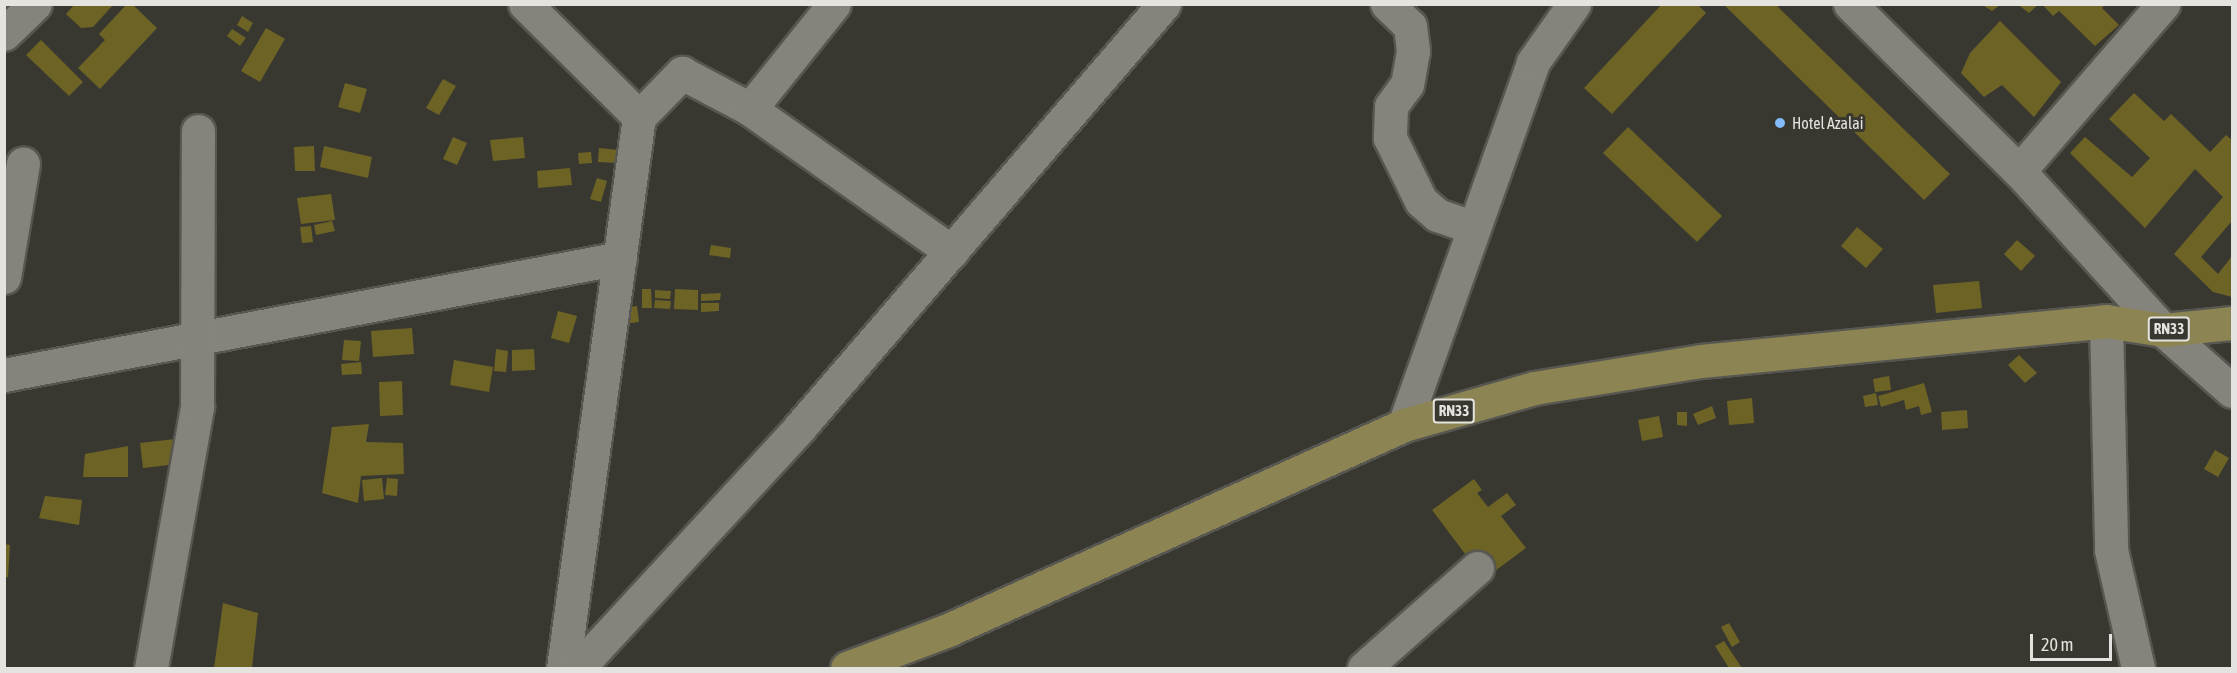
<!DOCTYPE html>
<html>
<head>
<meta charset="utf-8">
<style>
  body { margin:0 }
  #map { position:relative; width:2237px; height:673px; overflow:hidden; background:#383831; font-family:"Asap Condensed",sans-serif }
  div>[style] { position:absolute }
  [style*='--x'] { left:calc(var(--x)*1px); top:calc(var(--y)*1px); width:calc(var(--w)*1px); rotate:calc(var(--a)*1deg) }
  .building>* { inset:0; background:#6c6325 }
  .roads { filter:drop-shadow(2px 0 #575650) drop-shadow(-2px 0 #575650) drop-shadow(0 2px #575650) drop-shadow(0 -2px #575650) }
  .minor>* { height:33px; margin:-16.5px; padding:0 16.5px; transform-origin:16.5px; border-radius:16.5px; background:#85847c }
  .primary>* { height:33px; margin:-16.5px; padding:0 16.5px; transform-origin:16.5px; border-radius:16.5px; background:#8c8553 }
  .dots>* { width:16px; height:16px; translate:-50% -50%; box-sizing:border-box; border:3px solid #383831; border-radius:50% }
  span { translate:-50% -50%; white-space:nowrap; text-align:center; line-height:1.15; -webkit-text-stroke:6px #383831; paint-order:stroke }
  .shield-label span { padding:2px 4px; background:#383831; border:2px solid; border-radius:4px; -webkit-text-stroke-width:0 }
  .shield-label { font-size:15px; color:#e4e3df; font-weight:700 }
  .poi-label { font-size:16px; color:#e4e3df }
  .left { translate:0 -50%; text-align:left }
  .frame { position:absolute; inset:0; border:6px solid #e4e3df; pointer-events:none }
  .scale { position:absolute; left:2030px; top:634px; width:82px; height:27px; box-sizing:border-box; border:3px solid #e4e3df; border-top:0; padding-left:8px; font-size:18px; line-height:21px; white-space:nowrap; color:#e4e3df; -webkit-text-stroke:4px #383831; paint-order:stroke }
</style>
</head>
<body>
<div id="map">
  <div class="building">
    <i style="clip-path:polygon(75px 4px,114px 4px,93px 27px,81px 28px,66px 14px)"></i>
    <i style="clip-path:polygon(127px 4px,132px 4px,157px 28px,100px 89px,78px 68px,105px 40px,99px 34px)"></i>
    <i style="clip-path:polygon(1662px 4px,1697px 4px,1706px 13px,1612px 114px,1584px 88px)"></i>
    <i style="clip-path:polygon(1723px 4px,1775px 4px,1950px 174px,1924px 200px)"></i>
    <i style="clip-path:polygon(1981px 4px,2001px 4px,1992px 11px)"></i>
    <i style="clip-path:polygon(2017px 4px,2039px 4px,2029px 13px)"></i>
    <i style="clip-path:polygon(2042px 4px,2105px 4px,2102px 8px,2119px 25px,2095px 46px,2059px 11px,2053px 16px)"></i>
    <i style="clip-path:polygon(242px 16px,253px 23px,248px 32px,237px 25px)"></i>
    <i style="clip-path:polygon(2000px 21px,2061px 82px,2034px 117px,2002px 85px,1984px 97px,1961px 73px,1970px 53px)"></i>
    <i style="clip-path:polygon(266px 28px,285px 39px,260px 82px,241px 71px)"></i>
    <i style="clip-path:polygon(232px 29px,246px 38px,240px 46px,227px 36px)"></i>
    <i style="clip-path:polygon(41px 40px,83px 82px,69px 96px,26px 55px)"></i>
    <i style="clip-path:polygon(443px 79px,456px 86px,439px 115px,426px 108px)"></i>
    <i style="clip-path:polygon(345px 83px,367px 89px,360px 113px,338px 107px)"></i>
    <i style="clip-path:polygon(2134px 93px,2164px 121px,2171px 114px,2210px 152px,2226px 135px,2232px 140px,2232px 221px,2201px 257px,2218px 274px,2232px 256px,2232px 297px,2213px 292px,2174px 254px,2223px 197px,2195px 169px,2145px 228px,2070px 153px,2085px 137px,2132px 177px,2150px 158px,2109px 119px)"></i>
    <i style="clip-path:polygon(1628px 127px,1722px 216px,1697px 242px,1603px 153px)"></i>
    <i style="clip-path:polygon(453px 137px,467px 143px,457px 165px,443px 159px)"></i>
    <i style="clip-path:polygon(523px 137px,525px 158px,493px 161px,490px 140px)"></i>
    <i style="clip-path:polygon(314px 146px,315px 171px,295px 171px,294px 147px)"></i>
    <i style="clip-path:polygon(324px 146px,372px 157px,368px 178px,320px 167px)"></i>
    <i style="clip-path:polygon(599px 148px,619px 150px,619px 163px,598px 162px)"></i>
    <i style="clip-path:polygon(591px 152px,592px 163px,579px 164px,578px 153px)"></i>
    <i style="clip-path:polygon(570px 168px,572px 185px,538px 188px,537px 171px)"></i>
    <i style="clip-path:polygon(597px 178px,607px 181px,601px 202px,590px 199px)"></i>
    <i style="clip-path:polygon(331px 194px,335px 220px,301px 224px,297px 198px)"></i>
    <i style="clip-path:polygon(332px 221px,335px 231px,316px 235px,314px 225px)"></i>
    <i style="clip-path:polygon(311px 226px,313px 242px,302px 243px,300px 227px)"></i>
    <i style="clip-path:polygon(1857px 227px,1883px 249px,1866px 268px,1841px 246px)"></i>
    <i style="clip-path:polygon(2017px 240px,2035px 256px,2021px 271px,2004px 254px)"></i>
    <i style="clip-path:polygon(711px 245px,731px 248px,730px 258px,709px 255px)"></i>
    <i style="clip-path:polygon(1979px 281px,1982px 308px,1936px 313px,1933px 285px)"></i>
    <i style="clip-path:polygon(642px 289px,651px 289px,652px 308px,642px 308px)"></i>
    <i style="clip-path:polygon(675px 289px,698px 290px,698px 310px,674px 309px)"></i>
    <i style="clip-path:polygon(655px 290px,671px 291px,670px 299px,655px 298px)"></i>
    <i style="clip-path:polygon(721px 293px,720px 300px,701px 301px,701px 294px)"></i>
    <i style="clip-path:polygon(655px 300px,671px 301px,670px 309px,654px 308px)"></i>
    <i style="clip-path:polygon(701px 303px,719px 303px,719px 311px,701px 312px)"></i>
    <i style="clip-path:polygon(637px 306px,639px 322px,615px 325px,613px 309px)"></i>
    <i style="clip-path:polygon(558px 311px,577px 316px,569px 343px,551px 338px)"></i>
    <i style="clip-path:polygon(412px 328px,414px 354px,373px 357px,371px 331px)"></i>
    <i style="clip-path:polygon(344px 340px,361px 341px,359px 361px,342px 360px)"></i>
    <i style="clip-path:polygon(496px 349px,508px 351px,506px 372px,494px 371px)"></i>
    <i style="clip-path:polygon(534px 349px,535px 370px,512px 371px,512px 350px)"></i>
    <i style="clip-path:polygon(2019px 355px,2037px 373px,2025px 383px,2008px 365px)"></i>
    <i style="clip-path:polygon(454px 360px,493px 367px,489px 392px,450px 385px)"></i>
    <i style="clip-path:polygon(361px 362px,362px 374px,342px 375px,341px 364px)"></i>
    <i style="clip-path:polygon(1889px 376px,1891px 390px,1875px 392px,1873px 379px)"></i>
    <i style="clip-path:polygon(402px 381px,403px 415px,380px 416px,379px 382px)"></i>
    <i style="clip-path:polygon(1924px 383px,1932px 412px,1921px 415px,1919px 406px,1906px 410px,1904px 400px,1881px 407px,1878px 396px)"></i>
    <i style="clip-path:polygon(1876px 393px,1878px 405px,1865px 407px,1863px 396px)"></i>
    <i style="clip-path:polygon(1752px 398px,1754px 423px,1729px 425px,1727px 401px)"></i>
    <i style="clip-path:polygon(1712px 406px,1716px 418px,1698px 425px,1693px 414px)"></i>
    <i style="clip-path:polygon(1967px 410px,1968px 428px,1942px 430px,1941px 412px)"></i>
    <i style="clip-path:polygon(1677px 412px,1687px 412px,1687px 426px,1677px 425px)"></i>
    <i style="clip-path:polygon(1659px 416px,1663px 437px,1642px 441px,1638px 420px)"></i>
    <i style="clip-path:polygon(369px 424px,366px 442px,403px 443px,404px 474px,361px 476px,358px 503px,322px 493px,332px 427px)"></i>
    <i style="clip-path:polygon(175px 439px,178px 464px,143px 468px,140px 443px)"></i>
    <i style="clip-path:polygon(128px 446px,128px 477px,83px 477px,85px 454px)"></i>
    <i style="clip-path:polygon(2215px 450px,2229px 458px,2218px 477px,2204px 469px)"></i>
    <i style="clip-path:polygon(382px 478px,384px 499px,364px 501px,362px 480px)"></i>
    <i style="clip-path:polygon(387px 478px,398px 479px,397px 496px,385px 495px)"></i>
    <i style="clip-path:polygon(1474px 479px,1482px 490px,1477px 493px,1488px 507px,1507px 493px,1516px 505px,1501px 516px,1526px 548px,1484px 579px,1432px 510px)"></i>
    <i style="clip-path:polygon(45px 496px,82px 500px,79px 525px,39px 518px)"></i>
    <i style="clip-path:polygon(4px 544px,10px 545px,8px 577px,4px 578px)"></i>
    <i style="clip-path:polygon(223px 603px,258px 613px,252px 668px,214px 668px)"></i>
    <i style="clip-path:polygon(1729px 623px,1740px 642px,1732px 647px,1721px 627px)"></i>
    <i style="clip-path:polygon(1724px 641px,1742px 668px,1729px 668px,1715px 646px)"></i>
  </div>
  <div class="roads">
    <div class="minor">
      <i style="--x:525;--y:4;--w:161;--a:44.7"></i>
      <i style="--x:1387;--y:4;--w:32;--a:44"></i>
      <i style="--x:1410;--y:26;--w:25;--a:83"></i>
      <i style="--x:1413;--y:51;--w:34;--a:100"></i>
      <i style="--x:1407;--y:84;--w:27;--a:126"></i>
      <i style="--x:1391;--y:106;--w:32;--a:92"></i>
      <i style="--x:1390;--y:138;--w:70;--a:63.8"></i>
      <i style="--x:1421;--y:201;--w:21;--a:41"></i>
      <i style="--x:1437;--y:215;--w:39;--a:19"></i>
      <i style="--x:1850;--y:4;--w:238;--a:44.7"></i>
      <i style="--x:2019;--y:171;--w:215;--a:47.8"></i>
      <i style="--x:2163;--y:330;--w:92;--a:41.5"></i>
      <i style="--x:4;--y:34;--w:43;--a:-44.1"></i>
      <i style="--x:750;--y:109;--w:134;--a:-51.3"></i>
      <i style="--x:2019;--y:171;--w:221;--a:-49.2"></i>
      <i style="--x:4;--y:277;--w:115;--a:-80.5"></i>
      <i style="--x:2106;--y:321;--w:229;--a:88.7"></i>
      <i style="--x:2111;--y:550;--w:121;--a:77.1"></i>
      <i style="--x:4;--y:375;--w:627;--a:-10.75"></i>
      <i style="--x:1404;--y:425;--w:385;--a:-70.4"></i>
      <i style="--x:1533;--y:62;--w:71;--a:-54.7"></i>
      <i style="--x:151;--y:668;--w:266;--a:-80"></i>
      <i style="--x:197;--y:406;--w:275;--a:-89.8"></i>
      <i style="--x:563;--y:668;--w:556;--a:-82.15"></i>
      <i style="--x:639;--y:117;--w:62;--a:-45.7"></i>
      <i style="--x:682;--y:73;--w:77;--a:27.9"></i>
      <i style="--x:750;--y:109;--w:247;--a:35.3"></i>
      <i style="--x:578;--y:668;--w:328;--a:-47.3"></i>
      <i style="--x:800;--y:427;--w:558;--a:-49.29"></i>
      <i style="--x:1364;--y:668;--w:151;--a:-41.5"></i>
    </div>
    <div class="primary">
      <i style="--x:847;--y:668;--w:108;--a:-20.6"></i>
      <i style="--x:948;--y:630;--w:500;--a:-24.2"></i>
      <i style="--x:1404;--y:425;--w:135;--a:-15.9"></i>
      <i style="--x:1534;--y:388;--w:169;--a:-9.2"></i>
      <i style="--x:1701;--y:361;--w:407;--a:-5.6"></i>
      <i style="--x:2106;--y:321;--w:58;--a:9"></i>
      <i style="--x:2163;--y:330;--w:69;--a:-5.8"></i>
    </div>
  </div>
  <div class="dots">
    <i style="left:1780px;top:123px;background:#82bcfa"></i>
  </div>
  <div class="shield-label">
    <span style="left:2169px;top:329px">RN33</span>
    <span style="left:1454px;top:411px">RN33</span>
  </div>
  <div class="poi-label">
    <span class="left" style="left:1792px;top:123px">Hotel Azalai</span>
  </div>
  <div class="frame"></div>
  <div class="scale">20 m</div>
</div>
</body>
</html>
